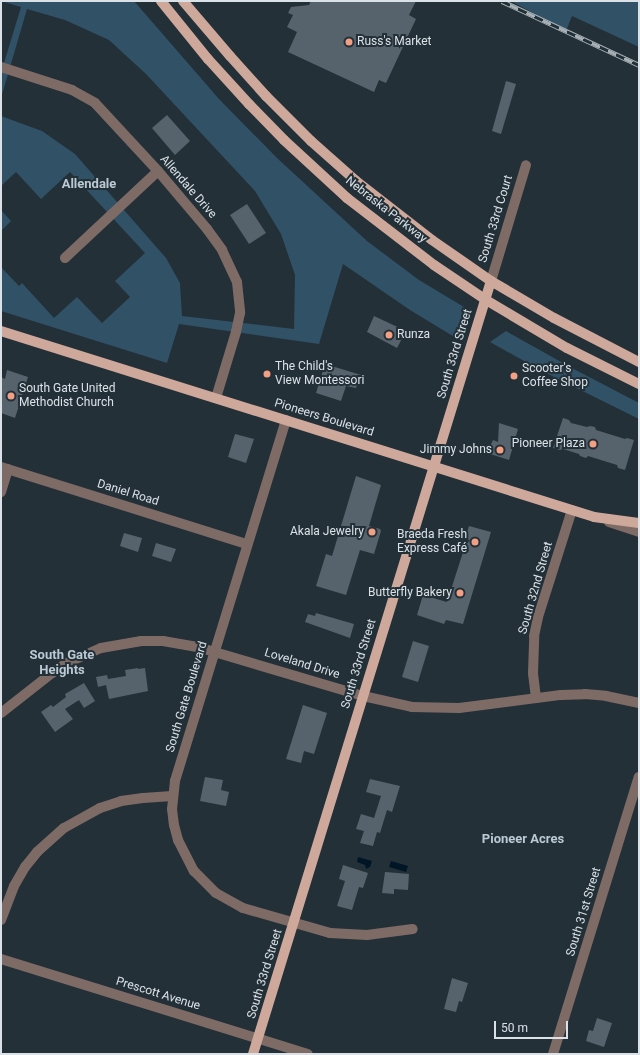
<!DOCTYPE html>
<html>
<head>
<meta charset="utf-8">
<style>
  body { margin:0 }
  #map { position:relative; width:640px; height:1055px; overflow:hidden; background:#233038; font-family:Roboto,sans-serif }
  div>[style] { position:absolute }
  [style*='--x'] { left:calc(var(--x)*1px); top:calc(var(--y)*1px); width:calc(var(--w)*1px); rotate:calc(var(--a)*1deg) }
  .green>* { inset:0; background:#305166 }
  .water>* { inset:0; background:#001626 }
  .building>* { inset:0; background:#56636d }
  .minor>* { height:10px; margin:-5px; padding:0 5px; transform-origin:5px; border-radius:5px; background:#7e6b65 }
  .major>* { height:10px; margin:-5px; padding:0 5px; transform-origin:5px; border-radius:5px; background:#cea89a }
  .rail>* { height:4.5px; margin-top:-2.25px; transform-origin:0; background:repeating-linear-gradient(90deg,#233038 0 9px,#a7b1b6 0 18px); box-sizing:border-box; border-block:1px solid #a7b1b6 }
  .dots>* { width:11px; height:11px; translate:-50% -50%; box-sizing:border-box; border:2px solid #233038; border-radius:50% }
  span { translate:-50% -50%; white-space:nowrap; text-align:center; line-height:1.15; -webkit-text-stroke:4px #233038; paint-order:stroke }
  .poi-label { font-size:12px; color:#dae2e7 }
  .left { translate:0 -50%; text-align:left }
  .right { translate:-100% -50%; text-align:right }
  .street-label { font-size:12px; color:#dae2e7 }
  .neighbourhood-label { font-size:13px; color:#bac9d4; font-weight:700 }
  .frame { position:absolute; inset:0; border:2px solid #dae2e7; pointer-events:none }
  .scale { position:absolute; left:494px; top:1021px; width:74px; height:18px; box-sizing:border-box; border:2px solid #dae2e7; border-top:0; padding-left:5px; font-size:12px; line-height:14px; white-space:nowrap; color:#dae2e7; -webkit-text-stroke:3px #233038; paint-order:stroke }
</style>
</head>
<body>
<div id="map">
  <div class="green">
    <i style="clip-path:polygon(1px 1px,134px 1px,219px 99px,277px 158px,367px 241px,419px 280px,464px 307px,456px 338px,410px 310px,343px 264px,319px 344px,179px 324px,167px 363px,1px 311px,1px 267px,19px 286px,22px 283px,54px 318px,77px 297px,102px 323px,130px 297px,115px 281px,145px 253px,70px 172px,41px 199px,16px 172px,1px 186px,1px 116px,42px 131px,75px 154px,166px 258px,180px 283px,182px 316px,294px 329px,295px 275px,281px 234px,255px 191px,146px 74px,109px 40px,65px 20px,27px 9px,1px 98px,1px 73px,21px 7px)"></i>
    <i style="clip-path:polygon(511px 1px,639px 1px,639px 47px,572px 16px,566px 31px)"></i>
    <i style="clip-path:polygon(1px 210px,11px 221px,1px 231px)"></i>
    <i style="clip-path:polygon(506px 331px,570px 367px,639px 403px,639px 419px,542px 371px,490px 342px)"></i>
  </div>
  <div class="water">
    <i style="clip-path:polygon(358px 857px,372px 861px,370px 867px,366px 869px,365px 865px,357px 862px)"></i>
    <i style="clip-path:polygon(391px 861px,408px 866px,406px 872px,389px 867px)"></i>
  </div>
  <div class="building">
    <i style="clip-path:polygon(311px 1px,416px 1px,409px 15px,416px 19px,386px 83px,379px 80px,374px 92px,288px 52px,297px 32px,287px 27px,293px 15px,288px 13px,291px 7px,309px 5px)"></i>
    <i style="clip-path:polygon(506px 81px,516px 84px,501px 134px,492px 131px)"></i>
    <i style="clip-path:polygon(167px 115px,190px 141px,175px 155px,152px 128px)"></i>
    <i style="clip-path:polygon(247px 204px,266px 233px,249px 244px,230px 215px)"></i>
    <i style="clip-path:polygon(374px 316px,406px 331px,397px 348px,367px 332px)"></i>
    <i style="clip-path:polygon(325px 364px,361px 375px,356px 388px,346px 386px,341px 401px,316px 393px)"></i>
    <i style="clip-path:polygon(7px 370px,28px 377px,15px 418px,1px 413px,1px 377px,5px 379px)"></i>
    <i style="clip-path:polygon(563px 418px,569px 420px,571px 423px,587px 427px,590px 426px,595px 427px,596px 430px,625px 439px,627px 438px,634px 440px,625px 470px,618px 468px,617px 465px,588px 456px,586px 458px,580px 456px,579px 454px,563px 449px,560px 450px,553px 448px)"></i>
    <i style="clip-path:polygon(499px 423px,518px 429px,509px 460px,487px 453px,493px 440px,498px 442px)"></i>
    <i style="clip-path:polygon(235px 434px,254px 439px,246px 463px,228px 457px)"></i>
    <i style="clip-path:polygon(356px 476px,381px 485px,369px 526px,380px 529px,381px 531px,374px 554px,360px 550px,346px 595px,316px 586px,326px 554px,332px 556px)"></i>
    <i style="clip-path:polygon(469px 526px,491px 532px,463px 624px,446px 620px,444px 624px,417px 615px,423px 595px,447px 602px,464px 549px,462px 548px)"></i>
    <i style="clip-path:polygon(124px 533px,142px 538px,138px 552px,120px 546px)"></i>
    <i style="clip-path:polygon(156px 543px,176px 549px,171px 562px,152px 556px)"></i>
    <i style="clip-path:polygon(316px 613px,354px 624px,350px 638px,305px 622px,308px 614px,315px 616px)"></i>
    <i style="clip-path:polygon(413px 641px,429px 646px,418px 682px,402px 677px)"></i>
    <i style="clip-path:polygon(138px 668px,138px 669px,145px 668px,148px 691px,109px 699px,106px 685px,98px 687px,96px 677px,107px 675px,108px 679px,126px 676px,125px 670px)"></i>
    <i style="clip-path:polygon(84px 683px,95px 701px,84px 708px,79px 700px,65px 709px,73px 719px,55px 732px,41px 712px,51px 705px,53px 707px,66px 697px,65px 694px)"></i>
    <i style="clip-path:polygon(303px 705px,327px 713px,314px 754px,304px 751px,301px 763px,286px 759px)"></i>
    <i style="clip-path:polygon(205px 777px,223px 780px,221px 790px,229px 792px,226px 806px,200px 801px)"></i>
    <i style="clip-path:polygon(370px 779px,400px 786px,392px 812px,387px 810px,380px 833px,377px 832px,373px 846px,360px 843px,364px 831px,356px 829px,361px 814px,374px 818px,381px 796px,366px 792px)"></i>
    <i style="clip-path:polygon(343px 865px,368px 873px,363px 888px,359px 887px,352px 910px,337px 906px,345px 881px,339px 879px)"></i>
    <i style="clip-path:polygon(385px 872px,409px 874px,408px 890px,394px 889px,394px 894px,382px 893px)"></i>
    <i style="clip-path:polygon(452px 978px,468px 983px,462px 1002px,459px 1001px,456px 1012px,444px 1009px)"></i>
    <i style="clip-path:polygon(597px 1018px,612px 1023px,604px 1047px,586px 1041px,589px 1030px,593px 1031px)"></i>
  </div>
  <div class="minor">
    <i style="--x:1;--y:67;--w:75;--a:17.9"></i>
    <i style="--x:72;--y:90;--w:26;--a:29"></i>
    <i style="--x:95;--y:103;--w:93;--a:47.2"></i>
    <i style="--x:158;--y:171;--w:76;--a:49.8"></i>
    <i style="--x:207;--y:229;--w:26;--a:54"></i>
    <i style="--x:222;--y:250;--w:35;--a:65"></i>
    <i style="--x:237;--y:282;--w:31;--a:84"></i>
    <i style="--x:240;--y:313;--w:19;--a:102"></i>
    <i style="--x:236;--y:332;--w:69;--a:106.9"></i>
    <i style="--x:65;--y:258;--w:127;--a:-43.1"></i>
    <i style="--x:491;--y:281;--w:121;--a:-73.2"></i>
    <i style="--x:286;--y:420;--w:378;--a:107.1"></i>
    <i style="--x:175;--y:781;--w:28;--a:96"></i>
    <i style="--x:172;--y:809;--w:16;--a:83"></i>
    <i style="--x:174;--y:825;--w:16;--a:75"></i>
    <i style="--x:178;--y:840;--w:35;--a:63"></i>
    <i style="--x:194;--y:871;--w:31;--a:45"></i>
    <i style="--x:216;--y:893;--w:31;--a:29"></i>
    <i style="--x:243;--y:908;--w:91;--a:16"></i>
    <i style="--x:330;--y:933;--w:37;--a:3"></i>
    <i style="--x:367;--y:935;--w:46;--a:-7.4"></i>
    <i style="--x:1;--y:467;--w:258;--a:17.4"></i>
    <i style="--x:1;--y:492;--w:24;--a:-73"></i>
    <i style="--x:609;--y:522;--w:32;--a:18"></i>
    <i style="--x:536;--y:698;--w:25;--a:-97"></i>
    <i style="--x:533;--y:673;--w:37;--a:-88"></i>
    <i style="--x:534;--y:636;--w:19;--a:-78"></i>
    <i style="--x:538;--y:617;--w:112;--a:-72.4"></i>
    <i style="--x:1;--y:713;--w:65;--a:-38.1"></i>
    <i style="--x:52;--y:673;--w:18;--a:-34"></i>
    <i style="--x:67;--y:663;--w:37;--a:-24"></i>
    <i style="--x:101;--y:648;--w:41;--a:-9.9"></i>
    <i style="--x:141;--y:641;--w:22;--a:0"></i>
    <i style="--x:163;--y:641;--w:39;--a:10"></i>
    <i style="--x:201;--y:648;--w:169;--a:16.5"></i>
    <i style="--x:363;--y:696;--w:50;--a:12.7"></i>
    <i style="--x:412;--y:707;--w:47;--a:1.2"></i>
    <i style="--x:459;--y:708;--w:103;--a:-7.3"></i>
    <i style="--x:561;--y:695;--w:24;--a:-2"></i>
    <i style="--x:585;--y:694;--w:21;--a:5"></i>
    <i style="--x:606;--y:696;--w:34;--a:12"></i>
    <i style="--x:1;--y:920;--w:36;--a:-69"></i>
    <i style="--x:14;--y:886;--w:22;--a:-60"></i>
    <i style="--x:25;--y:867;--w:19;--a:-51"></i>
    <i style="--x:37;--y:852;--w:36;--a:-42"></i>
    <i style="--x:64;--y:828;--w:41;--a:-29.1"></i>
    <i style="--x:100;--y:808;--w:22;--a:-18"></i>
    <i style="--x:121;--y:801;--w:22;--a:-8"></i>
    <i style="--x:143;--y:798;--w:29;--a:-4"></i>
    <i style="--x:1;--y:959;--w:321;--a:17.2"></i>
    <i style="--x:553;--y:1054;--w:290;--a:-72.8"></i>
  </div>
  <div class="major">
    <i style="--x:161;--y:1;--w:75;--a:51"></i>
    <i style="--x:208;--y:59;--w:61;--a:47.7"></i>
    <i style="--x:249;--y:104;--w:50;--a:45.8"></i>
    <i style="--x:284;--y:140;--w:86;--a:42.6"></i>
    <i style="--x:347;--y:198;--w:110;--a:37.6"></i>
    <i style="--x:434;--y:265;--w:63;--a:33.9"></i>
    <i style="--x:486;--y:300;--w:94;--a:30.7"></i>
    <i style="--x:567;--y:348;--w:80;--a:26.6"></i>
    <i style="--x:183;--y:1;--w:72;--a:49.5"></i>
    <i style="--x:230;--y:56;--w:54;--a:48"></i>
    <i style="--x:266;--y:96;--w:64;--a:45"></i>
    <i style="--x:311;--y:141;--w:60;--a:41.6"></i>
    <i style="--x:356;--y:181;--w:96;--a:37.8"></i>
    <i style="--x:432;--y:240;--w:72;--a:34.8"></i>
    <i style="--x:491;--y:281;--w:73;--a:30.4"></i>
    <i style="--x:554;--y:318;--w:96;--a:27.4"></i>
    <i style="--x:1;--y:331;--w:621;--a:17.41"></i>
    <i style="--x:594;--y:517;--w:45;--a:7.6"></i>
    <i style="--x:253;--y:1054;--w:809;--a:-72.89"></i>
  </div>
  <div class="rail">
    <i style="--x:502;--y:1;--w:151;--a:25"></i>
  </div>
  <div class="dots">
    <i style="left:349px;top:42px;background:#f39f83"></i>
    <i style="left:389px;top:335px;background:#f39f83"></i>
    <i style="left:267px;top:374px;background:#f39f83"></i>
    <i style="left:514px;top:376px;background:#f39f83"></i>
    <i style="left:11px;top:396px;background:#f39f83"></i>
    <i style="left:593px;top:444px;background:#f39f83"></i>
    <i style="left:500px;top:450px;background:#f39f83"></i>
    <i style="left:372px;top:532px;background:#f39f83"></i>
    <i style="left:475px;top:542px;background:#f39f83"></i>
    <i style="left:460px;top:593px;background:#f39f83"></i>
  </div>
  <div class="poi-label">
    <span class="left" style="left:357px;top:42px">Russ's Market</span>
    <span class="left" style="left:397px;top:335px">Runza</span>
    <span class="left" style="left:275px;top:374px">The Child's<br>View Montessori</span>
    <span class="left" style="left:522px;top:376px">Scooter's<br>Coffee Shop</span>
    <span class="left" style="left:19px;top:396px">South Gate United<br>Methodist Church</span>
    <span class="right" style="left:585px;top:444px">Pioneer Plaza</span>
    <span class="right" style="left:492px;top:450px">Jimmy Johns</span>
    <span class="right" style="left:364px;top:532px">Akala Jewelry</span>
    <span class="right" style="left:467px;top:542px">Braeda Fresh<br>Express Café</span>
    <span class="right" style="left:452px;top:593px">Butterfly Bakery</span>
  </div>
  <div class="street-label">
    <span style="left:188px;top:187px;rotate:49deg">Allendale Drive</span>
    <span style="left:386px;top:210px;rotate:38deg">Nebraska Parkway</span>
    <span style="left:496px;top:219px;rotate:-73deg">South 33rd Court</span>
    <span style="left:455px;top:354px;rotate:-73deg">South 33rd Street</span>
    <span style="left:324px;top:418px;rotate:17deg">Pioneers Boulevard</span>
    <span style="left:128px;top:493px;rotate:17deg">Daniel Road</span>
    <span style="left:536px;top:588px;rotate:-74deg">South 32nd Street</span>
    <span style="left:302px;top:664px;rotate:17deg">Loveland Drive</span>
    <span style="left:359px;top:664px;rotate:-73deg">South 33rd Street</span>
    <span style="left:187px;top:697px;rotate:-73deg">South Gate Boulevard</span>
    <span style="left:584px;top:912px;rotate:-73deg">South 31st Street</span>
    <span style="left:265px;top:974px;rotate:-73deg">South 33rd Street</span>
    <span style="left:158px;top:994px;rotate:17deg">Prescott Avenue</span>
  </div>
  <div class="neighbourhood-label">
    <span style="left:89px;top:184px">Allendale</span>
    <span style="left:62px;top:663px">South Gate<br>Heights</span>
    <span style="left:523px;top:839px">Pioneer Acres</span>
  </div>
  <div class="frame"></div>
  <div class="scale">50 m</div>
</div>
</body>
</html>
